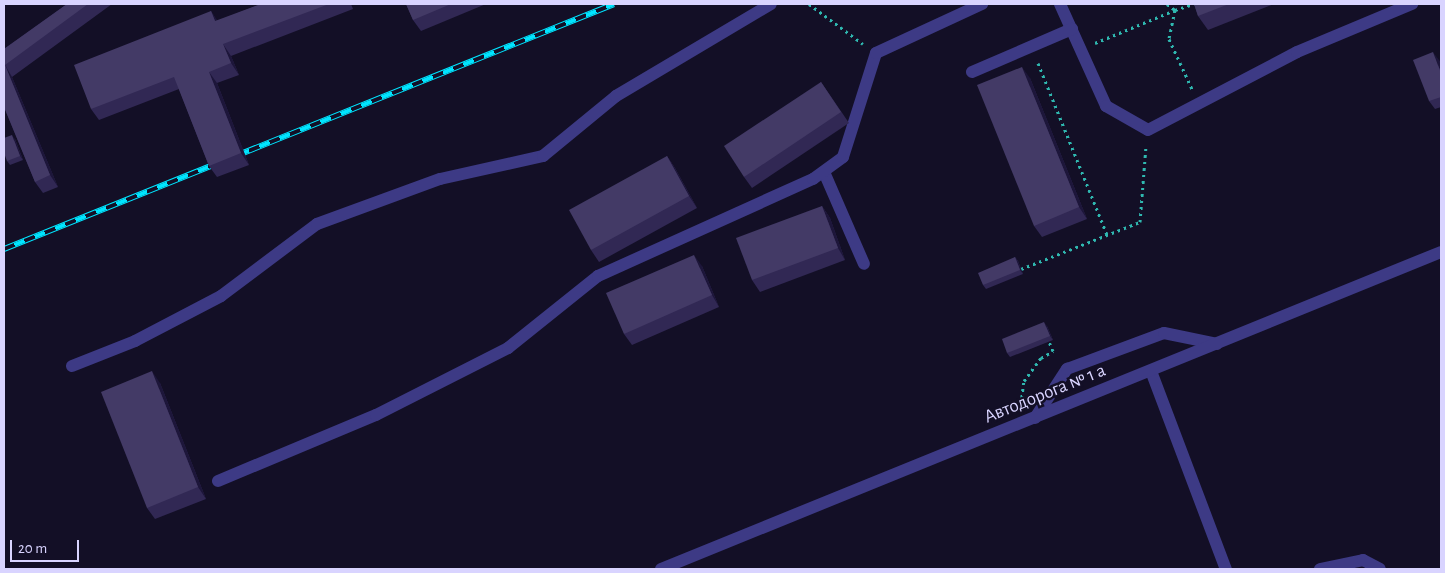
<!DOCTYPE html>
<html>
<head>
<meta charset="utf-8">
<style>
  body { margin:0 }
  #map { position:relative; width:1445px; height:573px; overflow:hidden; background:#130f26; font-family:"Alegreya Sans",sans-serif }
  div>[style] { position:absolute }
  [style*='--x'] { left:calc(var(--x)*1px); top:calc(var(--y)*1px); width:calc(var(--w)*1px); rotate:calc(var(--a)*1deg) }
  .path>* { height:3px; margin-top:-1.5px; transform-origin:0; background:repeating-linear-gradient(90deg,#2fb8b0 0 2.5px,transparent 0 6.5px) }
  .minor>* { height:12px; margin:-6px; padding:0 6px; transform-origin:6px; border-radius:6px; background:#3d3a85 }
  .rail>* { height:5.5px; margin-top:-2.75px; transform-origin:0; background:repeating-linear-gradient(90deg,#130f26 0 11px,#00e5ff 0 22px); box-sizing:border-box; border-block:1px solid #00e5ff }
  .wall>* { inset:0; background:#312854 }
  .shaded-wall>* { inset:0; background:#1d163a }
  .building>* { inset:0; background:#433a66 }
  span { translate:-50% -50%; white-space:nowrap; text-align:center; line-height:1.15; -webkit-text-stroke:5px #130f26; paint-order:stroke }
  .street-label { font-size:19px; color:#d9d4ff }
  .frame { position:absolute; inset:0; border:5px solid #d9d4ff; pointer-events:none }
  .scale { position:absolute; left:10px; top:540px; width:69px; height:22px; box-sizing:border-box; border:2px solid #d9d4ff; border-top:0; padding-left:6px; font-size:15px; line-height:18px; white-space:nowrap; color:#d9d4ff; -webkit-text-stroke:4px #130f26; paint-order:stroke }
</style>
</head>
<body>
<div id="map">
  <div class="path">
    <i style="--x:809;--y:4;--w:67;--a:36.5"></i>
    <i style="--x:1167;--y:4;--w:10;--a:37"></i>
    <i style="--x:1175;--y:10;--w:20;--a:-18"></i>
    <i style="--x:1095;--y:43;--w:87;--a:-22.4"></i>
    <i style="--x:1175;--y:10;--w:30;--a:102"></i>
    <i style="--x:1169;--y:39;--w:55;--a:65.3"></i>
    <i style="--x:1038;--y:63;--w:185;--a:68.1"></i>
    <i style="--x:1021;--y:269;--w:128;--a:-21.6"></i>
    <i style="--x:1140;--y:222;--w:76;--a:-85.5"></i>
    <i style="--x:1021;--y:404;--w:23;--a:-83"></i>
    <i style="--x:1024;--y:381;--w:29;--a:-54"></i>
    <i style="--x:1041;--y:358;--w:14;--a:-30"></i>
    <i style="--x:1053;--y:351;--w:13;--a:-113"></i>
  </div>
  <div class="minor">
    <i style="--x:1060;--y:4;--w:112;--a:65.7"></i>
    <i style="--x:1106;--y:106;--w:48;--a:29.7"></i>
    <i style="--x:1148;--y:130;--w:168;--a:-27.6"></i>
    <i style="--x:1297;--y:52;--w:125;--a:-22.7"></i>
    <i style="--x:972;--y:72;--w:109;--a:-23.3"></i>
    <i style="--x:824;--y:172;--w:100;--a:66.5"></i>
    <i style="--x:72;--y:366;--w:68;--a:-21.6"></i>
    <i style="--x:135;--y:341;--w:97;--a:-27.6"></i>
    <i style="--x:221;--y:296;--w:120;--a:-36.9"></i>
    <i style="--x:317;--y:224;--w:131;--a:-20.1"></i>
    <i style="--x:440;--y:179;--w:106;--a:-12.6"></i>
    <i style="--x:543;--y:156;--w:94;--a:-39.4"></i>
    <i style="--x:616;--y:96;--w:180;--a:-30.7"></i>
    <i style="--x:1151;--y:371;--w:212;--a:69.3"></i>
    <i style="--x:1035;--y:418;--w:59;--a:-56.9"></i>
    <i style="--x:1067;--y:369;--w:103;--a:-20.4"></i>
    <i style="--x:1164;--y:333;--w:54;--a:11.7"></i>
    <i style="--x:218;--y:481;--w:171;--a:-22.7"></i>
    <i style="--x:376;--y:415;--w:148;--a:-26.9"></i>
    <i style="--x:508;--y:348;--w:115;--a:-38.7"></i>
    <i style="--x:598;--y:276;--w:236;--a:-24.3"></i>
    <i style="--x:813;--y:179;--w:37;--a:-36"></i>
    <i style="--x:843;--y:157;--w:109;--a:-72.4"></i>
    <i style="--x:876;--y:53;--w:117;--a:-24.8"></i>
    <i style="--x:661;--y:569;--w:842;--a:-22.12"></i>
    <i style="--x:1320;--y:569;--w:44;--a:-11.8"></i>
    <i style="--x:1363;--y:560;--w:19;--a:28"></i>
  </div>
  <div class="rail">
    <i style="--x:4;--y:249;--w:657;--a:-21.88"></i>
  </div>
  <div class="wall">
    <i style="clip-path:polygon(67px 4px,112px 4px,12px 77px,58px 187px,43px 193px,35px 182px,4px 107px,4px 49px)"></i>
    <i style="clip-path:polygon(261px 4px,351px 4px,353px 9px,231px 56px,239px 75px,217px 83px,249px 165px,217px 177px,209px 166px,179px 89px,99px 120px,91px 109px,211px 11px,217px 21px)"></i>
    <i style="clip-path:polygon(406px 4px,486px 4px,421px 31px,413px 20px)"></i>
    <i style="clip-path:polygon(1194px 4px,1274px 4px,1208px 30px,1198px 16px)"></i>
    <i style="clip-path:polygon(1439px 60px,1441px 66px,1441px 107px,1435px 109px,1429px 101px)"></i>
    <i style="clip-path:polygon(1030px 78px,1087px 219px,1042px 237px,1034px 226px)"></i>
    <i style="clip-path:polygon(821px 82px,849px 123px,752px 188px,744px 177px)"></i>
    <i style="clip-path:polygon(15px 139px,23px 160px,10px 165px,7px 161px)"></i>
    <i style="clip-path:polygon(667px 156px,675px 168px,697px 208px,599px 262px,591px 250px)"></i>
    <i style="clip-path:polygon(822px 206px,830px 218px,845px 260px,760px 292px,752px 280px)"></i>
    <i style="clip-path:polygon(1015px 257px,1018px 261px,1023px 274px,986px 289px,983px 285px)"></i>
    <i style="clip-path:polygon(702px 266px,719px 307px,632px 345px,624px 334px)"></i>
    <i style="clip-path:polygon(1047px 326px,1053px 340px,1010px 357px,1007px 353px)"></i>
    <i style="clip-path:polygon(160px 383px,206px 499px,155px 519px,147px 508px)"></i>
  </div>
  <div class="shaded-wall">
    <i style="clip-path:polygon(211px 11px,219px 23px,215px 21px)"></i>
    <i style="clip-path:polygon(223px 44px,231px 56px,239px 75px,231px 63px)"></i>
    <i style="clip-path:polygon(1433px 52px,1439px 60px,1441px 66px,1441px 73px)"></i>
    <i style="clip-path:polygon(5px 65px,12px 77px,58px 187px,50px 175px)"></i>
    <i style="clip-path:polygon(1022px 67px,1030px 78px,1087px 219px,1079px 207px)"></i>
    <i style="clip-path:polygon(209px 72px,217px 83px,249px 165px,241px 153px)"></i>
    <i style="clip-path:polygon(12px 135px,15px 139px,23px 160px,20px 156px)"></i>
    <i style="clip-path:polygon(667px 156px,675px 168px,697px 208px,689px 196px)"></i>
    <i style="clip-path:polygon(822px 206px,830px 218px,845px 260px,838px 248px)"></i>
    <i style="clip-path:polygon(694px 255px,702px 266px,719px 307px,712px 295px)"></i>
    <i style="clip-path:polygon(1015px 257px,1018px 261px,1023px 274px,1020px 270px)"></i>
    <i style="clip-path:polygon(1044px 322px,1047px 326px,1053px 340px,1050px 336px)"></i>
    <i style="clip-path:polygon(152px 371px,160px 383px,206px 499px,198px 487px)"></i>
  </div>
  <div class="building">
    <i style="clip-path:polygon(67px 4px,88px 4px,5px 65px,50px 175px,35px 182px,4px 107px,4px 49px)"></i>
    <i style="clip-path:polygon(261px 4px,329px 4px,223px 44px,231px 63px,209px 72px,241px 153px,209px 166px,174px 77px,91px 109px,74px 65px,211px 11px,215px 21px)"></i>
    <i style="clip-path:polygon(406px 4px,451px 4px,413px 20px)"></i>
    <i style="clip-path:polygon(1194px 4px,1229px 4px,1198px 16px)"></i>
    <i style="clip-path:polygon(1433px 52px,1441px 73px,1441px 97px,1429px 101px,1413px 60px)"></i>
    <i style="clip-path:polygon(1022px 67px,1079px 207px,1034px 226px,977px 85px)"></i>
    <i style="clip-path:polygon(821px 82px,841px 112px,744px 177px,724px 146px)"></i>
    <i style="clip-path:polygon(12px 135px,20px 156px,7px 161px,4px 153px,4px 138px)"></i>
    <i style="clip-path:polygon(667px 156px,689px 196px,591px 250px,569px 210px)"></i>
    <i style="clip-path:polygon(822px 206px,838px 248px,752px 280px,736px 238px)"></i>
    <i style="clip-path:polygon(694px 255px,712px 295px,624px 334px,606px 293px)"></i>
    <i style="clip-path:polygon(1015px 257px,1020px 270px,983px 285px,978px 273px)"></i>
    <i style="clip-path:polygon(1044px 322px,1050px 336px,1007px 353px,1002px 339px)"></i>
    <i style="clip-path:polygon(152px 371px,198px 487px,147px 508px,101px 392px)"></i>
  </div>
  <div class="street-label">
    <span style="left:1045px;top:394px;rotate:-22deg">Автодорога № 1 а</span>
  </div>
  <div class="frame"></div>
  <div class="scale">20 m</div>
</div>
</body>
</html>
